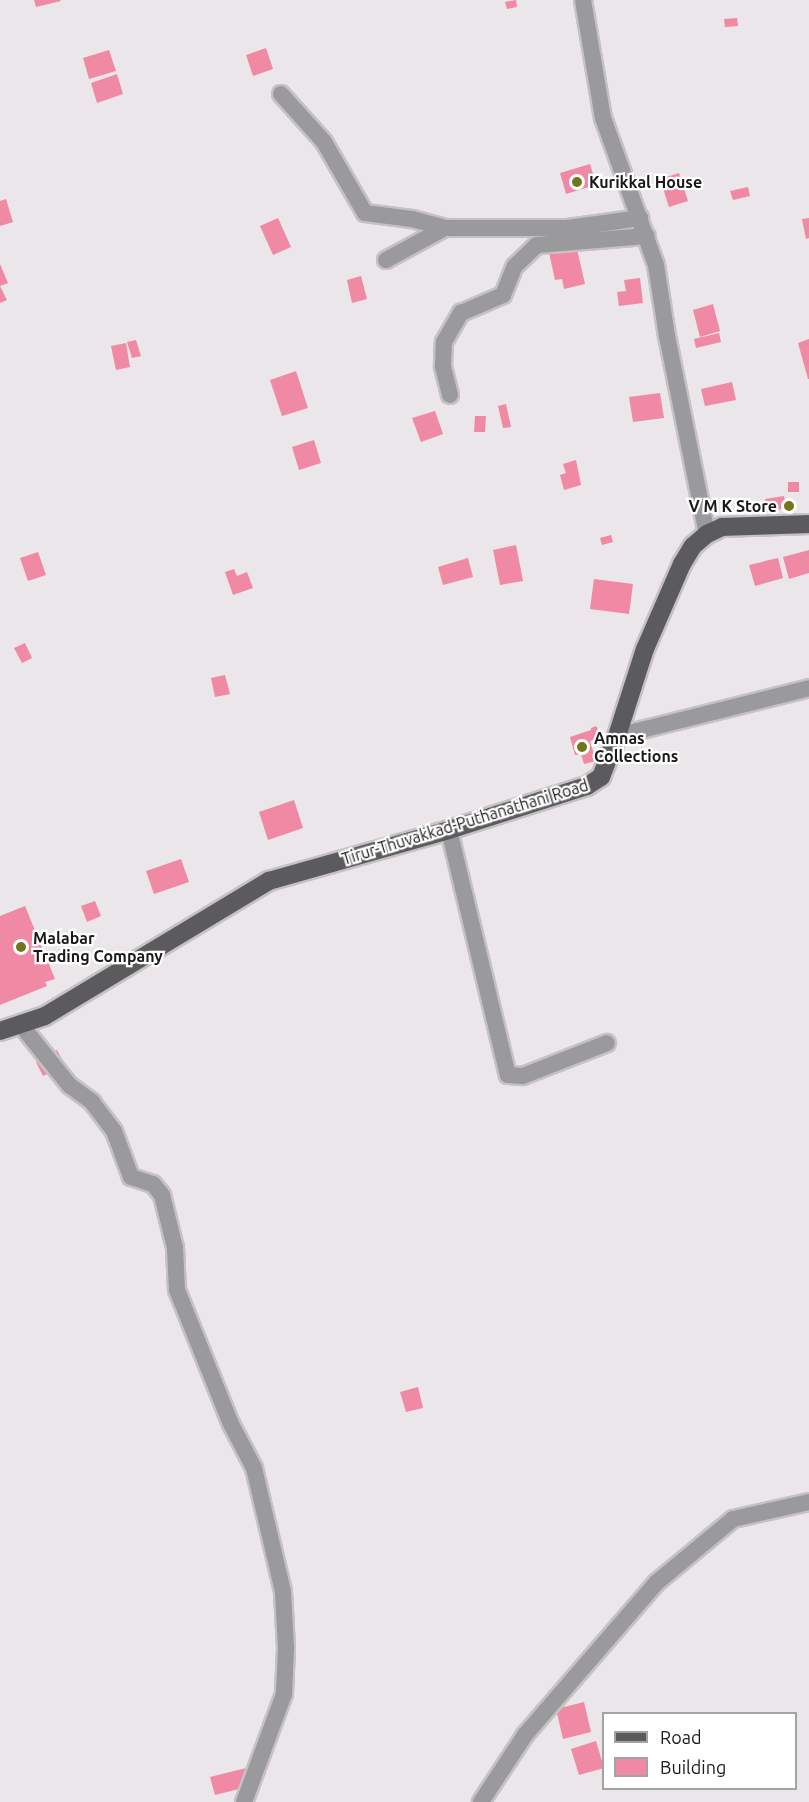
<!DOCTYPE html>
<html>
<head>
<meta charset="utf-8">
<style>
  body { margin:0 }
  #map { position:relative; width:809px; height:1802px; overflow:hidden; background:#eae6e9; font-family:Ubuntu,sans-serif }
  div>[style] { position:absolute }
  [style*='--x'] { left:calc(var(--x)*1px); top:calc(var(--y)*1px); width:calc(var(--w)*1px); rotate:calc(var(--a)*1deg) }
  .building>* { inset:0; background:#f089a4 }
  .roads { filter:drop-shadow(2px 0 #c5c1c4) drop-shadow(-2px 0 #c5c1c4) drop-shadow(0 2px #c5c1c4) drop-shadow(0 -2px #c5c1c4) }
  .minor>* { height:16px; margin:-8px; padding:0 8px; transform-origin:8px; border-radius:8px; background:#9a999b }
  .major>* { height:18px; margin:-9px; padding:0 9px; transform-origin:9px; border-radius:9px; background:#5b5a5d }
  .dots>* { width:16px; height:16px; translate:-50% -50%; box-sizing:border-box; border:3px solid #fff; border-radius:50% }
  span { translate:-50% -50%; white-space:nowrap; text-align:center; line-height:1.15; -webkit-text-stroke:4.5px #fff; paint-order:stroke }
  .poi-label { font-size:16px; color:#1b1a1b; font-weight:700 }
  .left { translate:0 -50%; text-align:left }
  .right { translate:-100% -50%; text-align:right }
  .street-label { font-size:16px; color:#1b1a1b }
  .legend { position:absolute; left:602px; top:1712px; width:195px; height:78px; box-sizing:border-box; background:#fff; border:2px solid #a4a3a4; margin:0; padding:8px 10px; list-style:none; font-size:18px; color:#1b1a1b }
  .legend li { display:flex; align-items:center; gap:12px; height:30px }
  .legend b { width:30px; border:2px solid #a4a3a4 }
</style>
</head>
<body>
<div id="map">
  <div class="building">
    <i style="clip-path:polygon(34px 0,60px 0,61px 1px,36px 7px)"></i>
    <i style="clip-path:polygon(516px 0,517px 7px,507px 9px,505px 2px)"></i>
    <i style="clip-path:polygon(737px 18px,738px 26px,725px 27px,724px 19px)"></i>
    <i style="clip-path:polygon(266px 48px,273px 69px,253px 76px,246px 55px)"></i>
    <i style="clip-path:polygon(109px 50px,116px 71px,89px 79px,83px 58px)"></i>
    <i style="clip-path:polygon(117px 74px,123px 94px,97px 103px,91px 83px)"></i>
    <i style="clip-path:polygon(590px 164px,594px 177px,590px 179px,592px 186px,566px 194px,560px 173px)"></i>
    <i style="clip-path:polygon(679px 173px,688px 201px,669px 207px,660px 179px)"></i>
    <i style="clip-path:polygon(748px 187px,750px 196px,733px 200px,730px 191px)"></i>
    <i style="clip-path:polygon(6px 199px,13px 222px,0 226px,0 201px)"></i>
    <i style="clip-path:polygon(278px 218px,291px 247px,273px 255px,260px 226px)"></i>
    <i style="clip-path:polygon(809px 218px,809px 238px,806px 239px,802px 219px)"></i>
    <i style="clip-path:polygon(561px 245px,562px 252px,577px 249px,585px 284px,564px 289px,562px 279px,555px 280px,548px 248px)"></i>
    <i style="clip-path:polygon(0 264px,8px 283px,0 286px,7px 300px,0 303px)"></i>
    <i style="clip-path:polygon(361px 276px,367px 299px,352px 303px,347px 280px)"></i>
    <i style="clip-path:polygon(640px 278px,643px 303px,619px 306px,617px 292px,626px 291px,624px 280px)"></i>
    <i style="clip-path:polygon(713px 304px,720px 331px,700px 337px,693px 310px)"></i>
    <i style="clip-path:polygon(719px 333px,721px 342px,696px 348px,694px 339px)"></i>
    <i style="clip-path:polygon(809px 339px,809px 379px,808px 379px,798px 343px)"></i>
    <i style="clip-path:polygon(136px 340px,141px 356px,132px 358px,127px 342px)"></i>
    <i style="clip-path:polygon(126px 343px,130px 367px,116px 370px,111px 346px)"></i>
    <i style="clip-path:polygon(296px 371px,308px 408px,282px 416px,270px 380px)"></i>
    <i style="clip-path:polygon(732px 382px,736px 400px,705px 406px,701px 389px)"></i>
    <i style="clip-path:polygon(660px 393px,664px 418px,633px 422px,629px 397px)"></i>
    <i style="clip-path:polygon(506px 404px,511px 427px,503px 428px,498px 406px)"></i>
    <i style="clip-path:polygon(435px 411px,443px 434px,421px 442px,412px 418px)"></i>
    <i style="clip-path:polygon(475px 416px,486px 416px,485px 432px,474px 432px)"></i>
    <i style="clip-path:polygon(314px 440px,321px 463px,299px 470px,292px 447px)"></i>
    <i style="clip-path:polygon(576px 460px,581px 485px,564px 490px,560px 475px,566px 473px,563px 464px)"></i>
    <i style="clip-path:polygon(788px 482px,799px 482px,799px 492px,788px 492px)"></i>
    <i style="clip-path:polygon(784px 496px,787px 508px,767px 512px,765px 499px)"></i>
    <i style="clip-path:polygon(611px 535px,613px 542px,602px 545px,600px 538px)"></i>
    <i style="clip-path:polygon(516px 545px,523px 581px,500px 585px,493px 550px)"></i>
    <i style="clip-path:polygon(809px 550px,809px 573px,789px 579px,783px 557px)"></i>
    <i style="clip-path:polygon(38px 552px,46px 575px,28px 581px,20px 558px)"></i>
    <i style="clip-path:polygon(468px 558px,473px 577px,443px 585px,438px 567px)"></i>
    <i style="clip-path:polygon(778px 558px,783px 578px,755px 586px,749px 565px)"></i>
    <i style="clip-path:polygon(234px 569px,237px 576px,247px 572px,253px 588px,233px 595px,225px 572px)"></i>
    <i style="clip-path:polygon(594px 579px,633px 584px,629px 614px,590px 609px)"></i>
    <i style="clip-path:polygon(25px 643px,32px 658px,22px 663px,14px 648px)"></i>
    <i style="clip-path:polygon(225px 675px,230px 694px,215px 697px,211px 678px)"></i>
    <i style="clip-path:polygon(596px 726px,602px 737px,590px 741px,596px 761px,584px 764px,581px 754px,575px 755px,570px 737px,591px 730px,591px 728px)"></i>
    <i style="clip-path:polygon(294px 800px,303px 828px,268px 840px,259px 812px)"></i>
    <i style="clip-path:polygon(181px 859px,189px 882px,154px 894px,146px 871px)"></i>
    <i style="clip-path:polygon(95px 901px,101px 916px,87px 922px,81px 906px)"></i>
    <i style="clip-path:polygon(25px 906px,55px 979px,45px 982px,47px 986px,0 1005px,0 916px)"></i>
    <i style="clip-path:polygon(57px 1050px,65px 1065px,43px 1076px,36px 1062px)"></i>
    <i style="clip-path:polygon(418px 1387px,423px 1408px,406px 1412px,400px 1392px)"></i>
    <i style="clip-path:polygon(584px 1702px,591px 1732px,563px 1739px,556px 1709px)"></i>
    <i style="clip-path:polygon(596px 1741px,604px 1768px,579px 1775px,571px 1749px)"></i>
    <i style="clip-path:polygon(250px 1767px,255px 1785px,215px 1795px,210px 1777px)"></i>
  </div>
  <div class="roads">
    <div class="minor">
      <i style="--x:583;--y:0;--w:120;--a:80.4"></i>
      <i style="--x:603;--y:118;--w:156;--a:70.2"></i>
      <i style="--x:656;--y:265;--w:72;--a:81.2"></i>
      <i style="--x:667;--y:336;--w:202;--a:78.6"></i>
      <i style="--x:281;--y:94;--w:64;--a:48.1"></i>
      <i style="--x:324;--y:142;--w:82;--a:60"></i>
      <i style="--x:365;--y:213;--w:47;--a:7.3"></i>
      <i style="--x:412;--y:219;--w:34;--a:15"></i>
      <i style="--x:386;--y:260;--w:67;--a:-28.5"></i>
      <i style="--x:445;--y:228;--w:123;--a:0"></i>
      <i style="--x:568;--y:228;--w:73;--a:-7.9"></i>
      <i style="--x:450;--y:395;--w:30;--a:-104"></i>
      <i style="--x:443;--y:366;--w:24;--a:-88"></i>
      <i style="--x:444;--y:342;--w:34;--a:-60"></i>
      <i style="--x:461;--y:313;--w:46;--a:-23.2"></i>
      <i style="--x:503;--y:295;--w:31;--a:-68"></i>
      <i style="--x:515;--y:266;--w:30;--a:-44"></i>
      <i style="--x:537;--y:245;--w:110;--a:-4.7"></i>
      <i style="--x:617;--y:736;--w:198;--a:-14"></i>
      <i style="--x:449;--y:830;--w:252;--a:76.5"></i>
      <i style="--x:508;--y:1075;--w:15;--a:4"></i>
      <i style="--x:523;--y:1076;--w:90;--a:-21.4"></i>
      <i style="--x:21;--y:1025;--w:77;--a:51.3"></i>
      <i style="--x:69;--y:1085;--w:29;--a:36"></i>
      <i style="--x:92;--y:1102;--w:36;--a:53"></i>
      <i style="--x:114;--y:1131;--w:49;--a:69.7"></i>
      <i style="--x:131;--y:1177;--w:23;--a:18"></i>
      <i style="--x:153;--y:1184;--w:14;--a:51"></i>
      <i style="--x:162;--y:1195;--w:55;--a:76.2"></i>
      <i style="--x:175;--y:1248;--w:42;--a:87.3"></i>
      <i style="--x:177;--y:1290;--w:144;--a:68.1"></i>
      <i style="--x:231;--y:1424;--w:50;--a:62.4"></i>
      <i style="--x:254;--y:1468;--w:127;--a:76.8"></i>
      <i style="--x:283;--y:1592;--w:56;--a:86.9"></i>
      <i style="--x:286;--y:1648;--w:46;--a:92.5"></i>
      <i style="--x:284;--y:1694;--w:115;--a:110.3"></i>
      <i style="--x:481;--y:1802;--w:80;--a:-56.7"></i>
      <i style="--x:525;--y:1735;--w:201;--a:-49.2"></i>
      <i style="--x:656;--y:1583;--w:100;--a:-39.7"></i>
      <i style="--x:733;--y:1519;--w:78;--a:-12.6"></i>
    </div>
    <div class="major">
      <i style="--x:0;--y:1031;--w:47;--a:-18.4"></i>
      <i style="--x:45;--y:1016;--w:262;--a:-31.1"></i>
      <i style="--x:269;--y:881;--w:187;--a:-15.8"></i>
      <i style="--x:449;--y:830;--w:145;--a:-17.7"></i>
      <i style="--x:587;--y:786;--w:17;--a:-33"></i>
      <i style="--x:601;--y:777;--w:44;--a:-68.7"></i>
      <i style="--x:617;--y:736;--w:91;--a:-72.2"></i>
      <i style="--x:645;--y:649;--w:93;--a:-66.5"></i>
      <i style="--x:682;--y:564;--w:21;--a:-59"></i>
      <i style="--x:693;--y:546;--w:18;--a:-41"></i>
      <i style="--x:707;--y:534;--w:17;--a:-25"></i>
      <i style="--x:722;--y:527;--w:87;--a:-2"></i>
    </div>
  </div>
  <div class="dots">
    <i style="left:577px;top:182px;background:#71751c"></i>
    <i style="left:789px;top:506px;background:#71751c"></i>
    <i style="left:582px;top:747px;background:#71751c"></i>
    <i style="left:21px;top:947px;background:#71751c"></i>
  </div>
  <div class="poi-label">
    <span class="left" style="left:589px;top:182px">Kurikkal House</span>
    <span class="right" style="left:777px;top:506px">V M K Store</span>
    <span class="left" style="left:594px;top:747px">Amnas<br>Collections</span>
    <span class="left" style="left:33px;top:947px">Malabar<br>Trading Company</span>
  </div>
  <div class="street-label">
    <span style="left:465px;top:822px;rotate:-17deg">Tirur-Thuvakkad-Puthanathani Road</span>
  </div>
  <ul class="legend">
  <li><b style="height:8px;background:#5b5a5d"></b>Road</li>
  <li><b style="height:16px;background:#f089a4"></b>Building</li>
  </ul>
</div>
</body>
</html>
